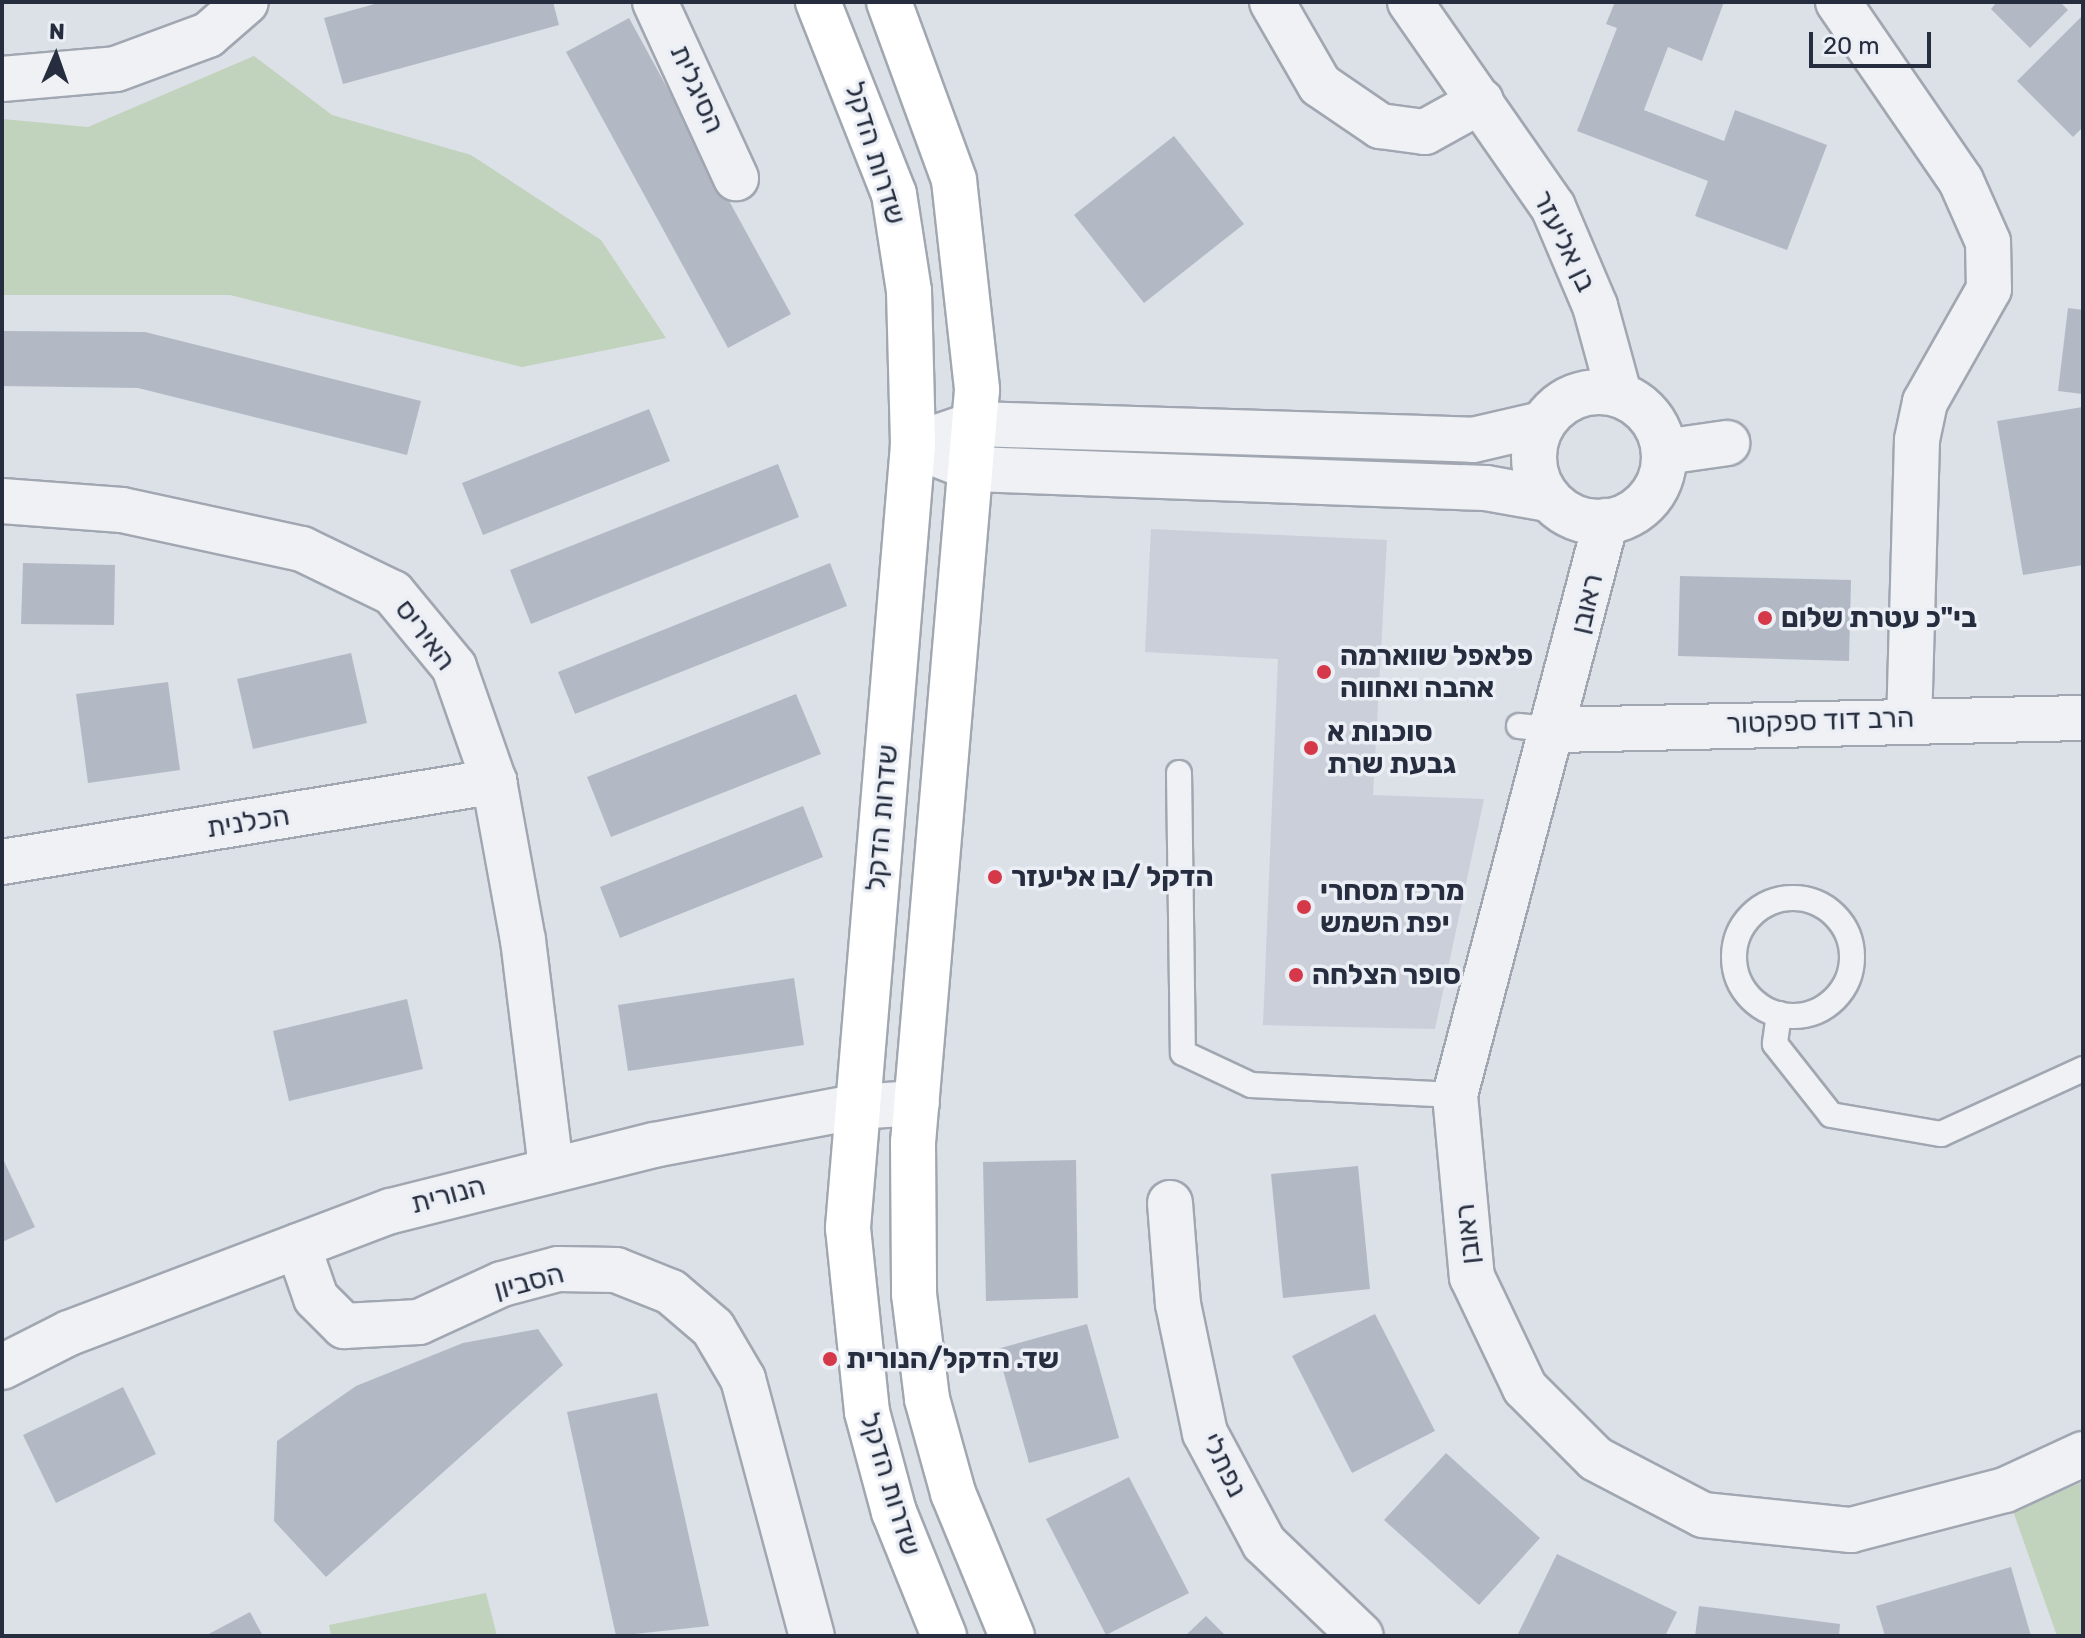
<!DOCTYPE html>
<html>
<head>
<meta charset="utf-8">
<style>
  body { margin:0 }
  #map { position:relative; width:2085px; height:1638px; overflow:hidden; background:#dce0e7; font-family:Rubik,"Noto Sans Hebrew",sans-serif }
  div>[style] { position:absolute }
  [style*='--x'] { left:calc(var(--x)*1px); top:calc(var(--y)*1px); width:calc(var(--w)*1px); rotate:calc(var(--a)*1deg) }
  .built>* { inset:0; background:#cacfd9 }
  .green>* { inset:0; background:#c1d2bd }
  .building>* { inset:0; background:#b3b9c4 }
  .roads { filter:drop-shadow(2px 0 #a1a7b1) drop-shadow(-2px 0 #a1a7b1) drop-shadow(0 2px #a1a7b1) drop-shadow(0 -2px #a1a7b1) }
  .service>* { height:24px; margin:-12px; padding:0 12px; transform-origin:12px; border-radius:12px; background:#eff1f5 }
  .service>.ring { margin:-12px; padding:0; box-sizing:content-box; background:none; border:24px solid #eff1f5; border-radius:50% }
  .minor>* { height:44px; margin:-22px; padding:0 22px; transform-origin:22px; border-radius:22px; background:#eff1f5 }
  .minor>.ring { margin:-22px; padding:0; box-sizing:content-box; background:none; border:44px solid #eff1f5; border-radius:50% }
  .tertiary>* { height:44px; margin:-22px; padding:0 22px; transform-origin:22px; border-radius:22px; background:#eff1f5 }
  .secondary>* { height:44px; margin:-22px; padding:0 22px; transform-origin:22px; border-radius:22px; background:#fff }
  .dots>* { width:22px; height:22px; translate:-50% -50%; box-sizing:border-box; border:4px solid #ebeff5; border-radius:50% }
  span { translate:-50% -50%; white-space:nowrap; text-align:center; line-height:1.15; -webkit-text-stroke:7px #ebeff5; paint-order:stroke }
  .street-label { font-size:28px; color:#252d3e }
  .poi-label { font-size:28px; color:#252d3e; font-weight:700 }
  .left { translate:0 -50%; text-align:left }
  .frame { position:absolute; inset:0; border:4px solid #252d3e; pointer-events:none }
  .north { position:absolute; left:16px; top:16px; width:80px; height:80px; -webkit-text-stroke:6px #ebeff5; paint-order:stroke; rotate:2deg; font-size:22px; font-weight:700; line-height:32px; text-align:center; color:#252d3e }
  .north::after { content:''; display:block; margin:auto; width:28px; height:36px; background:#252d3e; clip-path:polygon(50% 0,100% 100%,50% 72%,0 100%) }
  .scale { position:absolute; left:1809px; top:32px; width:122px; height:36px; box-sizing:border-box; border:4px solid #252d3e; border-top:0; padding-left:10px; font-size:24px; line-height:28px; white-space:nowrap; color:#252d3e; -webkit-text-stroke:6px #ebeff5; paint-order:stroke }
</style>
</head>
<body>
<div id="map">
  <div class="built">
    <i style="clip-path:polygon(1151px 529px,1387px 540px,1373px 795px,1484px 799px,1435px 1029px,1263px 1025px,1278px 659px,1145px 652px)"></i>
  </div>
  <div class="green">
    <i style="clip-path:polygon(254px 56px,332px 115px,471px 155px,601px 240px,666px 338px,522px 367px,230px 295px,2px 295px,2px 119px,88px 127px)"></i>
    <i style="clip-path:polygon(2083px 1482px,2083px 1636px,2057px 1636px,2013px 1511px)"></i>
    <i style="clip-path:polygon(486px 1593px,497px 1636px,331px 1636px,329px 1625px)"></i>
  </div>
  <div class="building">
    <i style="clip-path:polygon(382px 2px,553px 2px,559px 25px,343px 84px,324px 18px)"></i>
    <i style="clip-path:polygon(1615px 2px,1724px 2px,1702px 61px,1668px 47px,1644px 110px,1724px 141px,1735px 110px,1827px 145px,1787px 250px,1695px 216px,1708px 181px,1577px 131px,1617px 28px,1606px 24px)"></i>
    <i style="clip-path:polygon(1997px 2px,2060px 2px,2068px 10px,2030px 48px,1991px 9px)"></i>
    <i style="clip-path:polygon(2083px 15px,2083px 127px,2073px 137px,2017px 81px)"></i>
    <i style="clip-path:polygon(629px 18px,791px 314px,728px 348px,566px 52px)"></i>
    <i style="clip-path:polygon(1174px 136px,1244px 224px,1144px 303px,1074px 215px)"></i>
    <i style="clip-path:polygon(2068px 308px,2083px 310px,2083px 394px,2058px 391px)"></i>
    <i style="clip-path:polygon(2px 331px,145px 332px,421px 401px,407px 455px,138px 388px,2px 386px)"></i>
    <i style="clip-path:polygon(2083px 407px,2083px 565px,2023px 575px,1997px 421px)"></i>
    <i style="clip-path:polygon(649px 409px,670px 461px,483px 535px,462px 483px)"></i>
    <i style="clip-path:polygon(778px 464px,799px 517px,531px 624px,510px 570px)"></i>
    <i style="clip-path:polygon(23px 563px,115px 565px,114px 625px,21px 624px)"></i>
    <i style="clip-path:polygon(830px 563px,847px 606px,575px 714px,558px 672px)"></i>
    <i style="clip-path:polygon(1680px 576px,1851px 580px,1849px 661px,1678px 656px)"></i>
    <i style="clip-path:polygon(351px 653px,367px 723px,253px 749px,237px 679px)"></i>
    <i style="clip-path:polygon(168px 682px,180px 770px,88px 783px,76px 694px)"></i>
    <i style="clip-path:polygon(796px 694px,821px 754px,611px 837px,587px 777px)"></i>
    <i style="clip-path:polygon(803px 806px,823px 857px,620px 938px,600px 887px)"></i>
    <i style="clip-path:polygon(794px 978px,804px 1045px,628px 1071px,618px 1005px)"></i>
    <i style="clip-path:polygon(407px 999px,423px 1069px,289px 1101px,273px 1031px)"></i>
    <i style="clip-path:polygon(2px 1157px,35px 1227px,2px 1242px)"></i>
    <i style="clip-path:polygon(1076px 1160px,1078px 1298px,986px 1301px,983px 1162px)"></i>
    <i style="clip-path:polygon(1358px 1166px,1370px 1289px,1283px 1298px,1271px 1174px)"></i>
    <i style="clip-path:polygon(1375px 1314px,1435px 1431px,1352px 1473px,1292px 1356px)"></i>
    <i style="clip-path:polygon(1087px 1324px,1119px 1438px,1029px 1463px,997px 1349px)"></i>
    <i style="clip-path:polygon(538px 1329px,563px 1365px,326px 1577px,274px 1521px,277px 1441px,356px 1386px,463px 1343px)"></i>
    <i style="clip-path:polygon(123px 1387px,156px 1454px,56px 1503px,23px 1435px)"></i>
    <i style="clip-path:polygon(657px 1393px,709px 1626px,616px 1636px,567px 1412px)"></i>
    <i style="clip-path:polygon(1446px 1453px,1540px 1538px,1479px 1605px,1384px 1520px)"></i>
    <i style="clip-path:polygon(1129px 1477px,1189px 1593px,1106px 1635px,1046px 1519px)"></i>
    <i style="clip-path:polygon(1557px 1554px,1677px 1612px,1665px 1636px,1517px 1636px)"></i>
    <i style="clip-path:polygon(2011px 1567px,2031px 1636px,1885px 1636px,1876px 1606px)"></i>
    <i style="clip-path:polygon(1699px 1606px,1840px 1624px,1839px 1636px,1695px 1636px)"></i>
    <i style="clip-path:polygon(250px 1612px,263px 1636px,205px 1636px)"></i>
    <i style="clip-path:polygon(1206px 1616px,1226px 1636px,1185px 1636px)"></i>
  </div>
  <div class="roads">
    <div class="service">
      <i style="--x:1519;--y:726;--w:38;--a:6"></i>
      <i style="--x:1179;--y:773;--w:280;--a:89.2"></i>
      <i style="--x:1183;--y:1053;--w:75;--a:25.2"></i>
      <i style="--x:1251;--y:1085;--w:204;--a:2.8"></i>
      <i class="ring" style="left:1734px;top:898px;width:94px;height:94px"></i>
      <i style="--x:1779;--y:1014;--w:30;--a:98"></i>
      <i style="--x:1775;--y:1044;--w:90;--a:51.7"></i>
      <i style="--x:1831;--y:1115;--w:112;--a:9.8"></i>
      <i style="--x:1941;--y:1134;--w:156;--a:-24.6"></i>
    </div>
    <div class="minor">
      <i style="--x:655;--y:2;--w:194;--a:65.3"></i>
      <i style="--x:1272;--y:2;--w:96;--a:60"></i>
      <i style="--x:1320;--y:85;--w:73;--a:34.3"></i>
      <i style="--x:1380;--y:126;--w:45;--a:7.6"></i>
      <i style="--x:1425;--y:132;--w:64;--a:-29"></i>
      <i style="--x:1410;--y:2;--w:250;--a:55.1"></i>
      <i style="--x:1553;--y:207;--w:108;--a:67"></i>
      <i style="--x:1595;--y:306;--w:91;--a:74.7"></i>
      <i style="--x:1838;--y:2;--w:217;--a:55.5"></i>
      <i style="--x:1961;--y:181;--w:67;--a:66.1"></i>
      <i style="--x:1988;--y:242;--w:47;--a:88.8"></i>
      <i style="--x:1989;--y:289;--w:130;--a:119.5"></i>
      <i style="--x:1925;--y:402;--w:39;--a:102"></i>
      <i style="--x:1917;--y:440;--w:278;--a:91.6"></i>
      <i class="ring" style="left:1534px;top:392px;width:86px;height:86px"></i>
      <i style="--x:940;--y:436;--w:37;--a:-19"></i>
      <i style="--x:975;--y:424;--w:498;--a:1.8"></i>
      <i style="--x:1473;--y:440;--w:71;--a:-13.1"></i>
      <i style="--x:913;--y:445;--w:66;--a:21.5"></i>
      <i style="--x:974;--y:469;--w:512;--a:2.13"></i>
      <i style="--x:1486;--y:488;--w:63;--a:10.1"></i>
      <i style="--x:1664;--y:452;--w:64;--a:-8.1"></i>
      <i style="--x:2;--y:501;--w:120;--a:4.3"></i>
      <i style="--x:122;--y:510;--w:184;--a:12.2"></i>
      <i style="--x:302;--y:549;--w:101;--a:25.8"></i>
      <i style="--x:393;--y:593;--w:96;--a:50.5"></i>
      <i style="--x:454;--y:667;--w:121;--a:70.7"></i>
      <i style="--x:494;--y:781;--w:162;--a:79.7"></i>
      <i style="--x:523;--y:940;--w:229;--a:83"></i>
      <i style="--x:1606;--y:521;--w:594;--a:104.74"></i>
      <i style="--x:1455;--y:1095;--w:183;--a:84.7"></i>
      <i style="--x:1472;--y:1277;--w:123;--a:64.5"></i>
      <i style="--x:1525;--y:1388;--w:100;--a:45"></i>
      <i style="--x:1596;--y:1459;--w:121;--a:27.6"></i>
      <i style="--x:1703;--y:1515;--w:149;--a:5.8"></i>
      <i style="--x:1851;--y:1530;--w:159;--a:-14.6"></i>
      <i style="--x:2005;--y:1490;--w:86;--a:-24.8"></i>
      <i style="--x:1557;--y:730;--w:526;--a:-1.31"></i>
      <i style="--x:2;--y:862;--w:499;--a:-9.3"></i>
      <i style="--x:1170;--y:1203;--w:101;--a:85.5"></i>
      <i style="--x:1178;--y:1304;--w:132;--a:78.2"></i>
      <i style="--x:1205;--y:1433;--w:125;--a:61.8"></i>
      <i style="--x:1264;--y:1543;--w:134;--a:43.8"></i>
      <i style="--x:298;--y:1246;--w:55;--a:70.9"></i>
      <i style="--x:316;--y:1298;--w:40;--a:45"></i>
      <i style="--x:344;--y:1326;--w:75;--a:-3.1"></i>
      <i style="--x:419;--y:1322;--w:91;--a:-24.6"></i>
      <i style="--x:502;--y:1284;--w:58;--a:-15"></i>
      <i style="--x:558;--y:1269;--w:58;--a:1"></i>
      <i style="--x:616;--y:1270;--w:59;--a:21.8"></i>
      <i style="--x:671;--y:1292;--w:55;--a:40.6"></i>
      <i style="--x:713;--y:1328;--w:59;--a:59.5"></i>
      <i style="--x:743;--y:1379;--w:266;--a:75"></i>
      <i style="--x:2;--y:1367;--w:75;--a:-26.9"></i>
      <i style="--x:69;--y:1333;--w:344;--a:-20.8"></i>
      <i style="--x:391;--y:1211;--w:271;--a:-14.1"></i>
      <i style="--x:654;--y:1145;--w:205;--a:-10.7"></i>
      <i style="--x:855;--y:1107;--w:62;--a:-3.7"></i>
    </div>
    <div class="tertiary">
      <i style="--x:2;--y:79;--w:114;--a:-5"></i>
      <i style="--x:116;--y:69;--w:98;--a:-20.3"></i>
      <i style="--x:208;--y:35;--w:50;--a:-41"></i>
    </div>
    <div class="secondary">
      <i style="--x:818;--y:2;--w:206;--a:68.4"></i>
      <i style="--x:894;--y:194;--w:98;--a:81.2"></i>
      <i style="--x:909;--y:291;--w:154;--a:88.5"></i>
      <i style="--x:913;--y:445;--w:786;--a:94.75"></i>
      <i style="--x:848;--y:1228;--w:185;--a:84.1"></i>
      <i style="--x:867;--y:1412;--w:104;--a:74.9"></i>
      <i style="--x:894;--y:1512;--w:134;--a:68"></i>
      <i style="--x:889;--y:2;--w:189;--a:69.9"></i>
      <i style="--x:954;--y:180;--w:211;--a:83.7"></i>
      <i style="--x:977;--y:390;--w:755;--a:94.86"></i>
      <i style="--x:913;--y:1142;--w:152;--a:89.6"></i>
      <i style="--x:914;--y:1294;--w:106;--a:82.9"></i>
      <i style="--x:927;--y:1399;--w:98;--a:74.5"></i>
      <i style="--x:953;--y:1493;--w:155;--a:67.6"></i>
    </div>
  </div>
  <div class="dots">
    <i style="left:1765px;top:618px;background:#d53848"></i>
    <i style="left:1324px;top:672px;background:#d53848"></i>
    <i style="left:1311px;top:748px;background:#d53848"></i>
    <i style="left:995px;top:877px;background:#d53848"></i>
    <i style="left:1304px;top:907px;background:#d53848"></i>
    <i style="left:1296px;top:975px;background:#d53848"></i>
    <i style="left:830px;top:1359px;background:#d53848"></i>
  </div>
  <div class="street-label">
    <span style="left:697px;top:89px;rotate:66deg">הסיגלית</span>
    <span style="left:875px;top:153px;rotate:73deg">שדרות הדקל</span>
    <span style="left:1564px;top:241px;rotate:64deg">בן אליעזר</span>
    <span style="left:1587px;top:604px;rotate:-77deg">ראובן</span>
    <span style="left:425px;top:635px;rotate:53deg">האיריס</span>
    <span style="left:1820px;top:721px;rotate:-2deg">הרב דוד ספקטור</span>
    <span style="left:882px;top:818px;rotate:-85deg">שדרות הדקל</span>
    <span style="left:248px;top:822px;rotate:-9deg">הכלנית</span>
    <span style="left:448px;top:1195px;rotate:-15deg">הנורית</span>
    <span style="left:1468px;top:1234px;rotate:-96deg">ראובן</span>
    <span style="left:529px;top:1282px;rotate:-15deg">הסביון</span>
    <span style="left:1224px;top:1465px;rotate:64deg">נפתלי</span>
    <span style="left:890px;top:1484px;rotate:73deg">שדרות הדקל</span>
  </div>
  <div class="poi-label">
    <span class="left" style="left:1781px;top:618px">בי"כ עטרת שלום</span>
    <span class="left" style="left:1340px;top:672px">פלאפל שווארמה<br>אהבה ואחווה</span>
    <span class="left" style="left:1327px;top:748px">סוכנות א<br>גבעת שרת</span>
    <span class="left" style="left:1011px;top:877px">הדקל /בן אליעזר</span>
    <span class="left" style="left:1320px;top:907px">מרכז מסחרי<br>יפת השמש</span>
    <span class="left" style="left:1312px;top:975px">סופר הצלחה</span>
    <span class="left" style="left:846px;top:1359px">שד. הדקל/הנורית</span>
  </div>
  <div class="frame"></div>
  <div class="north">N</div>
  <div class="scale">20 m</div>
</div>
</body>
</html>
